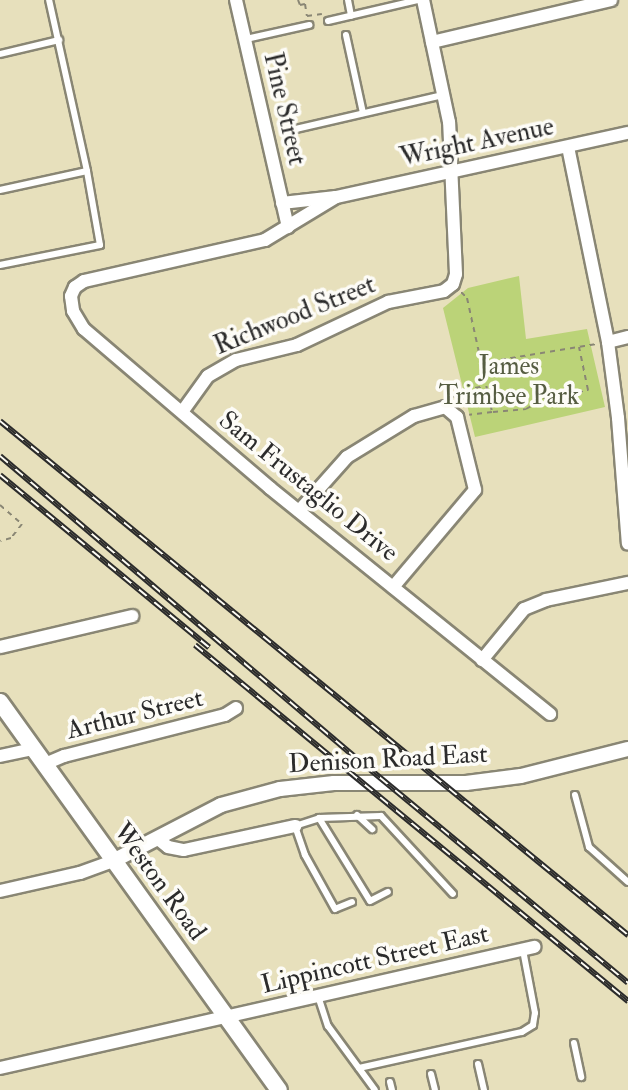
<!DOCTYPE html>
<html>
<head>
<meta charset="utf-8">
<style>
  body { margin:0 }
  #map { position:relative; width:628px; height:1090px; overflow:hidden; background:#e7e0bc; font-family:"IM FELL Double Pica",serif }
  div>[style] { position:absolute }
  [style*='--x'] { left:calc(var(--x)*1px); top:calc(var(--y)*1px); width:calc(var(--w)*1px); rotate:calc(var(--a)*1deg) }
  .green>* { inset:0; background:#bbd378 }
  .path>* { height:2px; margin-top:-1px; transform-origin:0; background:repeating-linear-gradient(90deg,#898674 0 5px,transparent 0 10px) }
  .roads { filter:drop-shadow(2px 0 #898674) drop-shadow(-2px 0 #898674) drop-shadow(0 2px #898674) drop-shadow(0 -2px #898674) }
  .service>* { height:6px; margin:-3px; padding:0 3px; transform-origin:3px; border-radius:3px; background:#fff }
  .minor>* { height:12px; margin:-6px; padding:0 6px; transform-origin:6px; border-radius:6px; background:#fff }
  .tertiary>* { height:14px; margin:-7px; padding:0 7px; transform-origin:7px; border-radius:7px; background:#fff }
  .secondary>* { height:16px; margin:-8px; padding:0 8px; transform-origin:8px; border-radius:8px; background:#fff }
  .rail>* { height:6px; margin-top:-3px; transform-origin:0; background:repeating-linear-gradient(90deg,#fdfcf7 0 10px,#2b2b2b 0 20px); box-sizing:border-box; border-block:2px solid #2b2b2b }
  span { translate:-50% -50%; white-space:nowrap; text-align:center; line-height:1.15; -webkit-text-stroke:7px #fdfcf7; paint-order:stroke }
  .street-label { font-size:26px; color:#2b2b2b }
  .park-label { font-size:26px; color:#565d42 }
</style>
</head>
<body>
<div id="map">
  <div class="green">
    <i style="clip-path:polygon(519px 276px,526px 339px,587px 329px,605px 407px,475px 437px,443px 308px,468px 288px)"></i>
  </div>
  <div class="path">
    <i style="--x:298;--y:0;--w:5;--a:68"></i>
    <i style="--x:300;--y:5;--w:5;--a:-11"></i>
    <i style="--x:305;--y:4;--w:12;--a:81"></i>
    <i style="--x:307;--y:16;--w:15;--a:-8"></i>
    <i style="--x:461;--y:292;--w:8;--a:45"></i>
    <i style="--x:467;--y:298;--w:117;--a:77.6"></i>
    <i style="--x:492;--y:412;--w:23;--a:173"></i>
    <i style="--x:481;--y:363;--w:117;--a:-9.4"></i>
    <i style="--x:452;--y:398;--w:7;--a:-56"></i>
    <i style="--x:456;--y:392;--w:29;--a:-12"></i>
    <i style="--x:493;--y:412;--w:33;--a:-5"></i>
    <i style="--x:526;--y:409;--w:25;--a:-29"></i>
    <i style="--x:548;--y:397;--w:41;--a:-9.9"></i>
    <i style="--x:588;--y:390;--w:44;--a:-101.8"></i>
    <i style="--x:0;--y:505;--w:29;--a:41"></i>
    <i style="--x:22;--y:524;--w:18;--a:128"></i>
    <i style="--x:11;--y:538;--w:11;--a:165"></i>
  </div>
  <div class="roads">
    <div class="service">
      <i style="--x:348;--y:0;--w:16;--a:79"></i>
      <i style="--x:328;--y:21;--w:92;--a:-13.1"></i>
      <i style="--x:346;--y:35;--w:80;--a:77.7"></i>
      <i style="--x:246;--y:39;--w:65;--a:-12.5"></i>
      <i style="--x:0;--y:54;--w:61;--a:-13.3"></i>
      <i style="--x:287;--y:131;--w:160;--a:-13"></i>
      <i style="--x:0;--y:190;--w:89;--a:-12.3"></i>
      <i style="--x:87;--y:171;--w:175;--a:-102.5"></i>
      <i style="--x:0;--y:265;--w:102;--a:-11.3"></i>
      <i style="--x:100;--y:245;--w:75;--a:-100"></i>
      <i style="--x:575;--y:795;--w:54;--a:74.9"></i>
      <i style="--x:589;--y:847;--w:52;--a:41.9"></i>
      <i style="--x:357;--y:815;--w:21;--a:43"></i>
      <i style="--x:319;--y:818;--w:97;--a:58.4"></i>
      <i style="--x:370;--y:901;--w:20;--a:-27"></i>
      <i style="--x:352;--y:902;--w:18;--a:158"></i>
      <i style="--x:335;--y:909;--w:62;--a:-119.1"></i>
      <i style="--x:305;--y:855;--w:31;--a:-109"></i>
      <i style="--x:295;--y:826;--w:25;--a:-18"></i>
      <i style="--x:319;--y:818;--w:62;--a:-1.8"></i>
      <i style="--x:381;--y:816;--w:106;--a:47.3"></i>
      <i style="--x:318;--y:996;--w:32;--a:72"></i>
      <i style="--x:328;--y:1026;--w:79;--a:53.7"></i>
      <i style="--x:574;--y:1043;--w:35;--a:78"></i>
      <i style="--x:478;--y:1064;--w:27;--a:77"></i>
      <i style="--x:359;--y:1068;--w:167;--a:-12.5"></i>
      <i style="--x:522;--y:1032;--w:13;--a:-32"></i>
      <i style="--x:533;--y:1025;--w:12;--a:-81"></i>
      <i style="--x:535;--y:1013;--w:64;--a:-100.8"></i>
      <i style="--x:431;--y:1074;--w:16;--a:76"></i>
      <i style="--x:390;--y:1082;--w:8;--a:76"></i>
    </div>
    <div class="minor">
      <i style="--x:236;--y:0;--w:233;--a:77.1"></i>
      <i style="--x:432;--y:42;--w:184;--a:-13.2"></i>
      <i style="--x:568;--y:147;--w:199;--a:78.4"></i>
      <i style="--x:608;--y:342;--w:77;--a:82.5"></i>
      <i style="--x:618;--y:418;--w:126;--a:85.5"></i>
      <i style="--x:336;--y:197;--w:83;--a:148.8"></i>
      <i style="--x:265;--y:240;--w:186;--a:167.2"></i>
      <i style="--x:84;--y:281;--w:11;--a:146"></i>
      <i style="--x:75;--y:287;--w:10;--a:114"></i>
      <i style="--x:71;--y:296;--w:15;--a:82"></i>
      <i style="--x:73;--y:311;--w:21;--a:59"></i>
      <i style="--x:84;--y:329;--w:245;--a:40.5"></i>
      <i style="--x:270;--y:488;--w:360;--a:38.9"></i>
      <i style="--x:282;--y:203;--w:54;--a:-6.3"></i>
      <i style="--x:336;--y:197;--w:299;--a:-12.4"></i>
      <i style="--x:608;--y:342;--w:21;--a:-14"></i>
      <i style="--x:182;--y:412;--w:44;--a:-54.2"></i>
      <i style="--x:208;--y:376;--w:32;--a:-30"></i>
      <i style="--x:236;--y:360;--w:63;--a:-13.8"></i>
      <i style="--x:297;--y:345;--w:101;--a:-25.3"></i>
      <i style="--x:388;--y:302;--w:57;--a:-11.1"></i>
      <i style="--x:444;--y:291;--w:11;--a:-38"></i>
      <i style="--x:453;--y:284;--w:10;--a:-73"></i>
      <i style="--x:456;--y:274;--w:152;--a:-92.6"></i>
      <i style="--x:449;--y:122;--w:125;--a:-102"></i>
      <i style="--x:299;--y:511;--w:72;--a:-48.4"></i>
      <i style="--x:347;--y:457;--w:79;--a:-31.5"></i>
      <i style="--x:414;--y:416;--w:32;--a:-16"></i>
      <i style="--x:445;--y:407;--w:16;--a:40"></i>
      <i style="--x:457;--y:417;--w:75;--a:76.1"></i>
      <i style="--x:475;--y:490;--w:127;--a:130.2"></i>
      <i style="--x:0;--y:647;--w:136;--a:-13.2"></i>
      <i style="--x:482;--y:660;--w:66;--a:-50.5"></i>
      <i style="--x:524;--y:609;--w:24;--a:-22"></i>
      <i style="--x:546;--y:600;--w:84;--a:-11.7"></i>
      <i style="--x:0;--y:756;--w:34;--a:-12"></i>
      <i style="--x:45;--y:764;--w:21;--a:-23"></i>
      <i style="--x:64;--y:756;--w:166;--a:-14.3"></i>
      <i style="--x:225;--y:715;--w:13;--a:-32"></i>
      <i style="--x:157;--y:838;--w:14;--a:39"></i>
      <i style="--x:168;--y:847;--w:16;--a:11"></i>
      <i style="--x:184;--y:850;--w:114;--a:-12.2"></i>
      <i style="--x:0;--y:891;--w:82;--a:-12.7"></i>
      <i style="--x:80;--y:873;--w:37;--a:-20"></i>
      <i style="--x:0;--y:1068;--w:548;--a:-12.77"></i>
    </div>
    <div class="tertiary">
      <i style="--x:115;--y:860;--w:119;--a:-27.4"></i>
      <i style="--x:221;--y:805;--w:61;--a:-15.2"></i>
      <i style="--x:280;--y:789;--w:54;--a:-6.3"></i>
      <i style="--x:334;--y:783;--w:132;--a:0"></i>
      <i style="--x:466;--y:783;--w:55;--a:-7.3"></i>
      <i style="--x:521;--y:776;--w:110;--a:-14.2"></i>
    </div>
    <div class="secondary">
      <i style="--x:0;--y:702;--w:478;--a:54.3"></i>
    </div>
  </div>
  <div class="rail">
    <i style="--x:0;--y:421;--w:812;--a:39.3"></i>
    <i style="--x:0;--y:456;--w:458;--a:40.3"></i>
    <i style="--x:349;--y:752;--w:362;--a:39.6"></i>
    <i style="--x:0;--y:475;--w:271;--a:39.5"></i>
    <i style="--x:195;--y:645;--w:561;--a:39.43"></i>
  </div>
  <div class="street-label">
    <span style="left:284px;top:109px;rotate:77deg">Pine Street</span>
    <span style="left:477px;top:143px;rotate:-12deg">Wright Avenue</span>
    <span style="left:295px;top:316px;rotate:-22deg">Richwood Street</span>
    <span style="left:308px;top:487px;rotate:39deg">Sam Frustaglio Drive</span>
    <span style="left:135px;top:715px;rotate:-14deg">Arthur Street</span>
    <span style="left:388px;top:760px;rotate:-3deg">Denison Road East</span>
    <span style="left:159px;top:882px;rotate:54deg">Weston Road</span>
    <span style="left:375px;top:960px;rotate:-13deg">Lippincott Street East</span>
  </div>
  <div class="park-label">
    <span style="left:509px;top:382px">James<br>Trimbee Park</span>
  </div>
</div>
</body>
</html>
